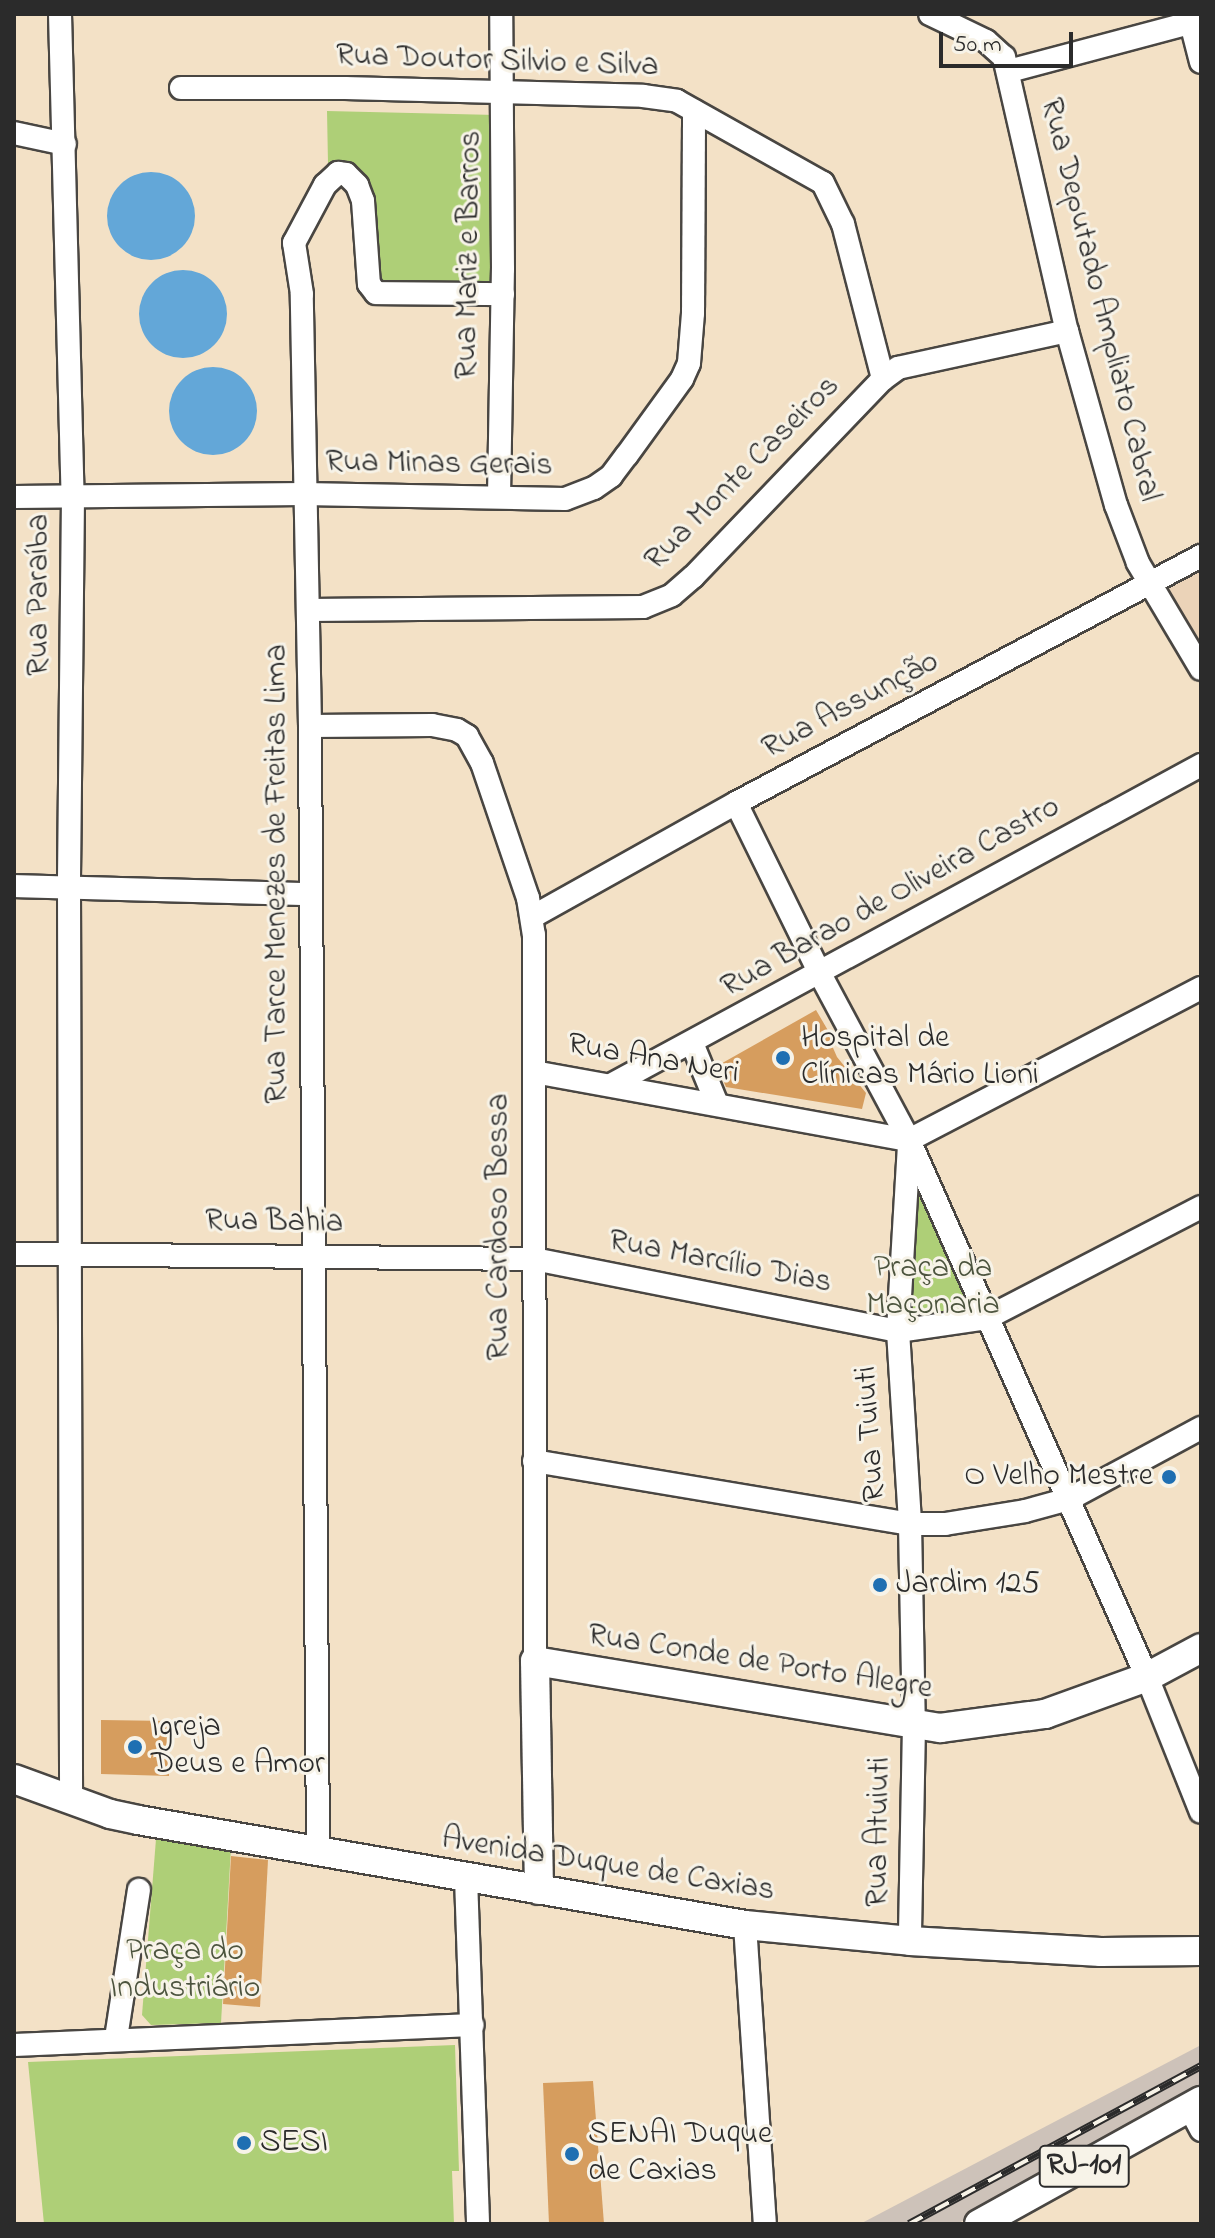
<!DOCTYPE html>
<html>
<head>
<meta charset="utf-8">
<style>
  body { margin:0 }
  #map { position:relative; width:1215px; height:2238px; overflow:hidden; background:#f3e1c6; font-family:"Indie Flower",sans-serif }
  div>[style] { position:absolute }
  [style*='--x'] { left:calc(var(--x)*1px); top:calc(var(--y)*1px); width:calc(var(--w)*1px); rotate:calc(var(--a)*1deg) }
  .built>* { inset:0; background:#ebd3b8 }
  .industrial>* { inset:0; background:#cdc2b9 }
  .green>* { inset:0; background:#aecf77 }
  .water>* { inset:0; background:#63a7d8 }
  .round { border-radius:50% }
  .building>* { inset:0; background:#d69d5e }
  .roads { filter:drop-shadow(2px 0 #494642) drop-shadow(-2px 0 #494642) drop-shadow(0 2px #494642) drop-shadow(0 -2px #494642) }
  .minor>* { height:22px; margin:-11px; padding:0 11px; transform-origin:11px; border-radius:11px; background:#fff }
  .major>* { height:28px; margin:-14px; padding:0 14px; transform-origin:14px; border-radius:14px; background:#fff }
  .rail>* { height:8px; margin-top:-4px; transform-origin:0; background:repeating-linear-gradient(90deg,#f7f3e8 0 15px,#2b2b2b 0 30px); box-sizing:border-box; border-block:2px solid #2b2b2b }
  .dots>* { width:22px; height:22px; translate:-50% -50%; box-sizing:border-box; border:4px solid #f7f3e8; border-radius:50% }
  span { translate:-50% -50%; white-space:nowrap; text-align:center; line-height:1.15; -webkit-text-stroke:6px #f7f3e8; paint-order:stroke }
  .shield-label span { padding:2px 6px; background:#f7f3e8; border:2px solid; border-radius:6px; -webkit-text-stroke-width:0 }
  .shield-label { font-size:30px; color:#2b2b2b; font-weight:700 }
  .street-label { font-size:32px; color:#2b2b2b }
  .poi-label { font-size:32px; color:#2b2b2b }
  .left { translate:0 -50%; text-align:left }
  .right { translate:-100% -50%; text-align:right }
  .park-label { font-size:32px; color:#4c543e }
  .frame { position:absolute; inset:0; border:16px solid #2b2b2b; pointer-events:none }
  .scale { position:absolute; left:939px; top:32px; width:134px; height:36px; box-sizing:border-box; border:4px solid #2b2b2b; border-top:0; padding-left:10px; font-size:24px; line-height:28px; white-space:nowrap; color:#2b2b2b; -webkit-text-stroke:6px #f7f3e8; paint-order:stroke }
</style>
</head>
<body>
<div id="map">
  <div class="built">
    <i style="clip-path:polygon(1201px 569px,1201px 649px,1166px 591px)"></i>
  </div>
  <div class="industrial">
    <i style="clip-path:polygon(1201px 2045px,1201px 2090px,957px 2224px,860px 2224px)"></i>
  </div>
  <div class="green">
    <i style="clip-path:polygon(327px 111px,496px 115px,496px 285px,377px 288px,346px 167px,328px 164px)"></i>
    <i style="clip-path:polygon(903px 1144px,981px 1315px,900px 1326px)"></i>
    <i style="clip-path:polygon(156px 1839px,231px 1847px,221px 2023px,151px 2025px,142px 2015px)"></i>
    <i style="clip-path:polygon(455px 2045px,459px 2171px,452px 2171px,454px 2224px,44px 2224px,28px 2062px)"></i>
  </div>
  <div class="water">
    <i class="round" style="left:107px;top:172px;width:88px;height:88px"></i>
    <i class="round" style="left:139px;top:270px;width:88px;height:88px"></i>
    <i class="round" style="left:169px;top:367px;width:88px;height:88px"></i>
  </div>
  <div class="building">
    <i style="clip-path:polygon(816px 1010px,833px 1039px,830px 1041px,837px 1057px,866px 1093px,862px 1109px,726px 1087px,717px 1066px)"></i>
    <i style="clip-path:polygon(101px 1720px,169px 1721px,169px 1776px,101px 1774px)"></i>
    <i style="clip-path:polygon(231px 1856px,268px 1860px,260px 2007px,223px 2004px)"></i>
    <i style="clip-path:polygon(593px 2081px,604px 2224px,549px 2224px,543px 2083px)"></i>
  </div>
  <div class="roads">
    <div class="minor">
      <i style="--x:60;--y:14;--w:483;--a:88.5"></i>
      <i style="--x:73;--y:497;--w:390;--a:90.6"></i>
      <i style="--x:69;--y:887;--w:913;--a:89.87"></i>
      <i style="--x:930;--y:14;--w:62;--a:25.7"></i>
      <i style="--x:986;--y:41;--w:24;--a:42"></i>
      <i style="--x:1004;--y:57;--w:281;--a:77.1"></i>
      <i style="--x:1067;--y:331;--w:181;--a:74.3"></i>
      <i style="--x:1116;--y:505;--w:62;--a:69.2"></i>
      <i style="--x:1138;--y:563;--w:123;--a:59.3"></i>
      <i style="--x:1191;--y:23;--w:40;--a:75.6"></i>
      <i style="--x:1009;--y:71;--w:199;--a:-14.9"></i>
      <i style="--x:181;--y:88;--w:164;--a:0"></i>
      <i style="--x:345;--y:88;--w:298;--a:1.5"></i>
      <i style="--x:643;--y:96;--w:34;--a:8"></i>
      <i style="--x:677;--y:101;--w:167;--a:29.3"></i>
      <i style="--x:823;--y:183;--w:46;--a:64"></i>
      <i style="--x:843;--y:224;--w:160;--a:75.5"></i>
      <i style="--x:14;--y:133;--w:52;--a:12.2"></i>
      <i style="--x:499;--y:496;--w:227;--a:-89"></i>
      <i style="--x:503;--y:269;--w:255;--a:-90.4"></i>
      <i style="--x:14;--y:497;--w:290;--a:-0.6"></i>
      <i style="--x:304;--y:494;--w:261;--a:1.1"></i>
      <i style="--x:565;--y:499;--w:31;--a:-21"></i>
      <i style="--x:594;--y:488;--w:21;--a:-35"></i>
      <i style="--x:611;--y:476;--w:26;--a:-53"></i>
      <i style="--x:627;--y:455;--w:94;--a:-54.1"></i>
      <i style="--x:682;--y:379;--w:17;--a:-66"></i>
      <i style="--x:689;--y:363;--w:50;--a:-85.4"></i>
      <i style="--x:693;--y:313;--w:202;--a:-89.7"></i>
      <i style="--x:308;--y:610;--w:335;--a:-0.5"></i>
      <i style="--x:643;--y:607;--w:31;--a:-22"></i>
      <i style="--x:672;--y:595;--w:28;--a:-41"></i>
      <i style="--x:693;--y:577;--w:274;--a:-46.2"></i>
      <i style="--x:883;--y:379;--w:19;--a:-36"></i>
      <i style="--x:898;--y:368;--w:173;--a:-12.3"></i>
      <i style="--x:310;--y:726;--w:122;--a:-0.5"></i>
      <i style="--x:432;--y:725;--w:25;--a:11"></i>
      <i style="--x:457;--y:730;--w:12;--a:31"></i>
      <i style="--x:467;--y:736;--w:31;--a:61"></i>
      <i style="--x:482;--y:763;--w:143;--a:71.2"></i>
      <i style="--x:528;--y:898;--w:37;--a:81"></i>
      <i style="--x:534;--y:935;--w:726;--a:89.92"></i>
      <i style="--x:736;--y:803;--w:191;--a:63.8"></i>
      <i style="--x:820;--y:974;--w:188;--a:61.8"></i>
      <i style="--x:909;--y:1140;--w:587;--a:66.1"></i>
      <i style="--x:1147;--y:1677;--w:145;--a:68.2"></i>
      <i style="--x:14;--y:886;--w:295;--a:1.6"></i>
      <i style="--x:532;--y:917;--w:234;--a:-29.2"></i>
      <i style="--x:736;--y:803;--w:527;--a:-27.98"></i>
      <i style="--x:692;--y:1043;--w:66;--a:67.7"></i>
      <i style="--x:534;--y:1072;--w:381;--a:10.3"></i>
      <i style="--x:909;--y:1140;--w:329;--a:-27.5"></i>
      <i style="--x:611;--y:1085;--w:671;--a:-28.47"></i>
      <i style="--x:909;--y:1145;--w:186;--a:93.4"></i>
      <i style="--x:898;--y:1331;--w:193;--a:86.4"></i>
      <i style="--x:910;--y:1524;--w:201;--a:88.9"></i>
      <i style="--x:914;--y:1725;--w:216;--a:91.1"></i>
      <i style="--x:14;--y:1254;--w:520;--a:0.55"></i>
      <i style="--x:534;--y:1259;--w:371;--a:11.2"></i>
      <i style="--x:898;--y:1331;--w:90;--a:-8.3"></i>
      <i style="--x:987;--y:1318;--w:241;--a:-27.4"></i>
      <i style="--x:534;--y:1461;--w:381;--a:9.5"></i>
      <i style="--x:910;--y:1524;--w:35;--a:0"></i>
      <i style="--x:945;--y:1524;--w:81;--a:-9.2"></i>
      <i style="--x:1025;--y:1511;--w:46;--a:-15.3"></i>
      <i style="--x:1069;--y:1499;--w:150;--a:-28.3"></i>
      <i style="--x:318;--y:1853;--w:1127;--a:-90.41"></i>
      <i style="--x:310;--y:726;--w:432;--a:-91.1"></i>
      <i style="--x:302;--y:294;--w:52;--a:-98.9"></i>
      <i style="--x:294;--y:243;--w:66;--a:-61.9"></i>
      <i style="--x:325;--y:185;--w:18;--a:-43"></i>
      <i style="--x:338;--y:173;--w:8;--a:7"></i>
      <i style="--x:346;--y:174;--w:16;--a:45"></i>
      <i style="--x:357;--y:185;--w:17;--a:69"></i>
      <i style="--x:363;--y:201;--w:83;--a:85.9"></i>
      <i style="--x:369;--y:284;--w:11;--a:52"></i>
      <i style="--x:376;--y:293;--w:127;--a:0.5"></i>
      <i style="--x:466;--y:1878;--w:346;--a:88"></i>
      <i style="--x:745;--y:1925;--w:300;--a:86.2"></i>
      <i style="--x:116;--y:2038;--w:150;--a:-81.2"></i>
      <i style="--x:14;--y:2045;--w:459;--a:-2.5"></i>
      <i style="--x:1189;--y:2107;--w:26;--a:62"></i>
    </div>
    <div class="major">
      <i style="--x:14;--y:1779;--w:102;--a:20"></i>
      <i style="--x:110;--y:1814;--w:29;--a:12"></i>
      <i style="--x:138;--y:1820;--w:616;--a:9.81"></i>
      <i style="--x:745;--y:1925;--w:166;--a:5.5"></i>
      <i style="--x:910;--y:1941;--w:191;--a:3.3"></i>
      <i style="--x:1101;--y:1952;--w:100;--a:-0.6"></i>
      <i style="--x:539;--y:1890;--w:229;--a:-91"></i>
      <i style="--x:535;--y:1661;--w:411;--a:9.4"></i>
      <i style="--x:940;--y:1728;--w:106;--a:-7.6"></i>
      <i style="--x:1045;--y:1714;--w:109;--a:-19.9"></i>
      <i style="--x:1147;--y:1677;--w:61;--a:-28.2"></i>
      <i style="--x:979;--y:2224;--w:254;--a:-29"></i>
    </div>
  </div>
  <div class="rail">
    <i style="--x:909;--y:2224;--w:332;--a:-28.4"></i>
  </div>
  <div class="dots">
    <i style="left:783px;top:1058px;background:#1f6fb2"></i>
    <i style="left:1169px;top:1477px;background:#1f6fb2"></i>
    <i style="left:880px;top:1585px;background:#1f6fb2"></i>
    <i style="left:135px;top:1747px;background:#1f6fb2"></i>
    <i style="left:244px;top:2143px;background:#1f6fb2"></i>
    <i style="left:572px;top:2154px;background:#1f6fb2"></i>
  </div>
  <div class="shield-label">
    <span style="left:1084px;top:2166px">RJ-101</span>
  </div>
  <div class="street-label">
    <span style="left:497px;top:62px;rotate:2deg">Rua Doutor Silvio e Silva</span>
    <span style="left:470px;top:255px;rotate:-89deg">Rua Mariz e Barros</span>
    <span style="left:1099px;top:300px;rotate:76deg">Rua Deputado Ampliato Cabral</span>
    <span style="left:439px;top:465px;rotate:1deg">Rua Minas Gerais</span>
    <span style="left:743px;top:474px;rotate:-45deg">Rua Monte Caseiros</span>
    <span style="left:40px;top:595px;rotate:-90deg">Rua Paraíba</span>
    <span style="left:851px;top:706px;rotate:-28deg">Rua Assunção</span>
    <span style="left:278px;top:874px;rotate:-90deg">Rua Tarce Menezes de Freitas Lima</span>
    <span style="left:891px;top:898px;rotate:-29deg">Rua Barao de Oliveira Castro</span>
    <span style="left:653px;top:1060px;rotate:10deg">Rua Ana Neri</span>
    <span style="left:274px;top:1223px;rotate:1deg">Rua Bahia</span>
    <span style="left:500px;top:1227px;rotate:-90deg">Rua Cardoso Bessa</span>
    <span style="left:720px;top:1263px;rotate:11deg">Rua Marcílio Dias</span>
    <span style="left:872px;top:1434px;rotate:-94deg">Rua Tuiuti</span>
    <span style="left:760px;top:1663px;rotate:9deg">Rua Conde de Porto Alegre</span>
    <span style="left:880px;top:1832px;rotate:-89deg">Rua Atuiuti</span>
    <span style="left:608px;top:1866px;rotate:9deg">Avenida Duque de Caxias</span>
  </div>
  <div class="poi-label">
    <span class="left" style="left:801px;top:1058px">Hospital de<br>Clínicas Mário Lioni</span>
    <span class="right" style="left:1153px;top:1477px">O Velho Mestre</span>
    <span class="left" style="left:896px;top:1585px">Jardim 125</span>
    <span class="left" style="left:151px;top:1747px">Igreja<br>Deus e Amor</span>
    <span class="left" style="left:588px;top:2154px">SENAI Duque<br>de Caxias</span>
    <span class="left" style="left:260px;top:2143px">SESI</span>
  </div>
  <div class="park-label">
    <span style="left:933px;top:1288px">Praça da<br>Maçonaria</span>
    <span style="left:185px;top:1971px">Praça do<br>Industriário</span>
  </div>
  <div class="frame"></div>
  <div class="scale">50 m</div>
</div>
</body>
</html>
